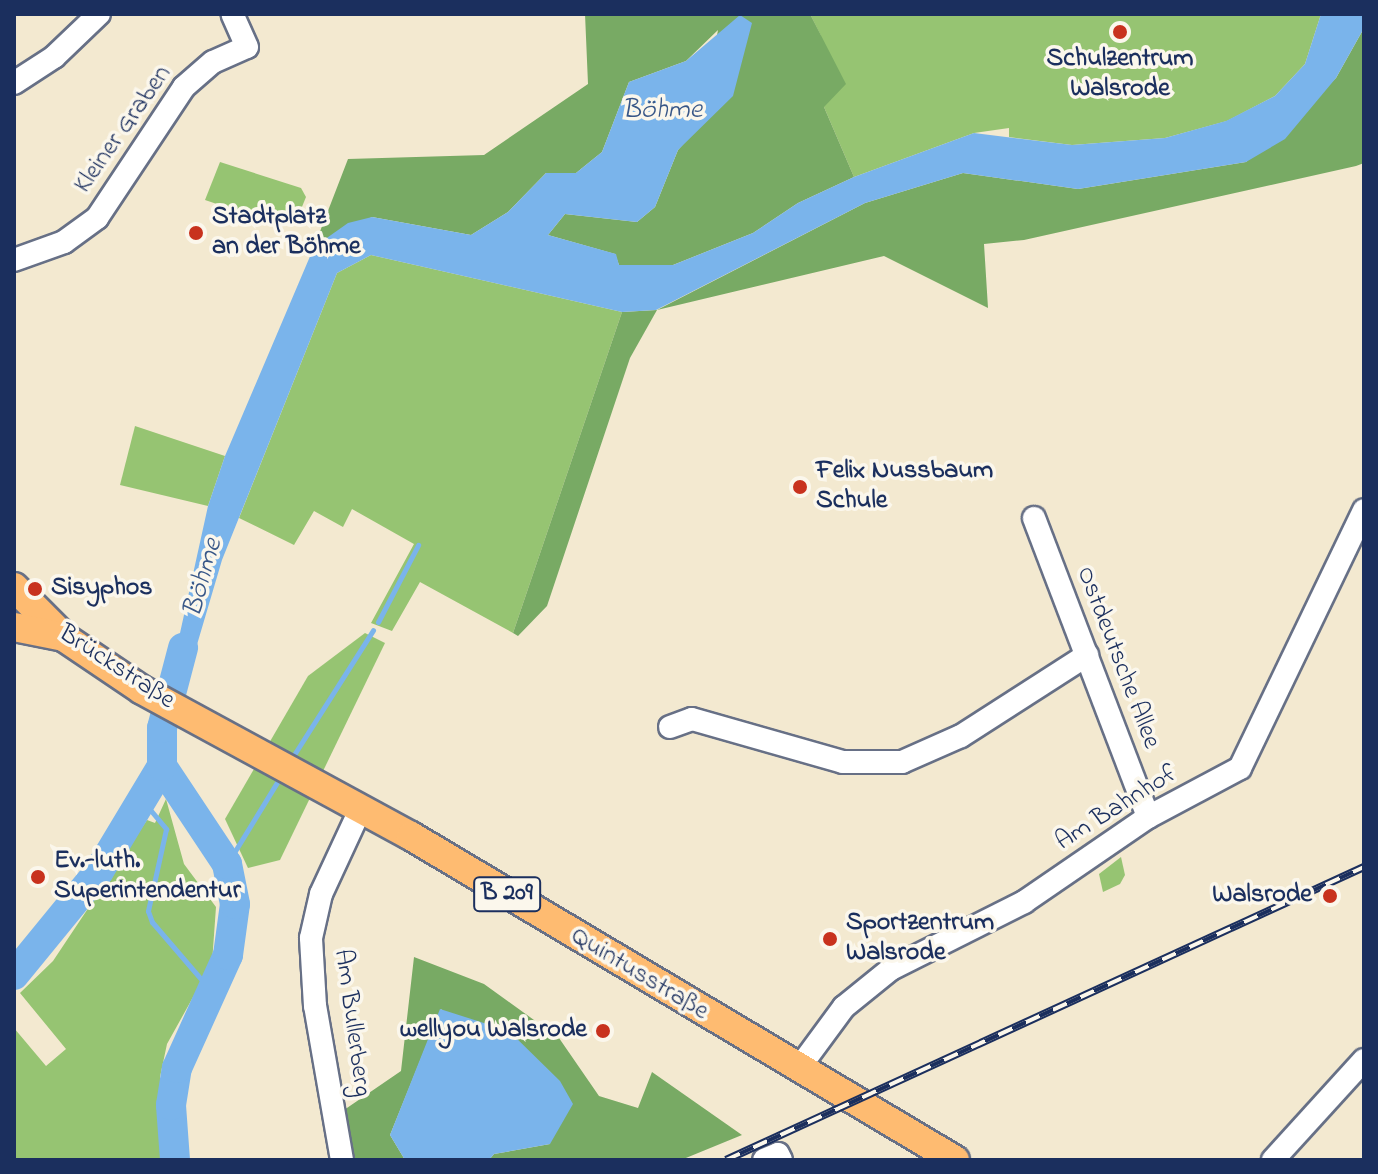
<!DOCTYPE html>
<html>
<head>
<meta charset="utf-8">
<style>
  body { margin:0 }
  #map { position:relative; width:1378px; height:1174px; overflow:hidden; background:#f3e9d0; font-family:"Indie Flower",sans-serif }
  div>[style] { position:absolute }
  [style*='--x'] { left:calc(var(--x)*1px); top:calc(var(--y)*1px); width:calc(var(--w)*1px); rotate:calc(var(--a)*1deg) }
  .green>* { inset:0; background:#96c472 }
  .forest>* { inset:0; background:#78aa64 }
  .water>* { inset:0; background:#7ab4eb }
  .stream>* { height:5px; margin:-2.5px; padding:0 2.5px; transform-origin:2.5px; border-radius:2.5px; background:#7ab4eb }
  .river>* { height:30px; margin:-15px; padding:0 15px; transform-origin:15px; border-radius:15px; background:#7ab4eb }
  .roads { filter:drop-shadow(2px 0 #677086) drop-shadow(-2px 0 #677086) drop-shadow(0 2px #677086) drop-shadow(0 -2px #677086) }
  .minor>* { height:22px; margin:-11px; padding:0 11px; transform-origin:11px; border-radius:11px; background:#fff }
  .major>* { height:28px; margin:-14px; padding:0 14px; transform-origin:14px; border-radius:14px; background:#febb71 }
  .rail>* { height:8px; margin-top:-4px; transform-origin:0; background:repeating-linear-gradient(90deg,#fbf7ec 0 15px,#1b2f5e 0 30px); box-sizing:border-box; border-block:2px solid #1b2f5e }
  .dots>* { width:22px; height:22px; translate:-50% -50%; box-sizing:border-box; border:4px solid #fbf7ec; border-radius:50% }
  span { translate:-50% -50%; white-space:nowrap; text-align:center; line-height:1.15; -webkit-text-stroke:7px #fbf7ec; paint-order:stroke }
  .shield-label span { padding:2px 6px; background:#fbf7ec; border:2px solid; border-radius:6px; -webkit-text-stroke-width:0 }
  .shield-label { font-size:24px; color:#1b2f5e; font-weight:700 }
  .poi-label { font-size:26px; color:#1b2f5e; font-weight:700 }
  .left { translate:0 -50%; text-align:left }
  .right { translate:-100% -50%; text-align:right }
  .street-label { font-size:26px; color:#1b2f5e }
  .water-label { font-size:28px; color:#385788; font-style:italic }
  .frame { position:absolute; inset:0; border:16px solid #1b2f5e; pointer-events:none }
</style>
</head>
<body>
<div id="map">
  <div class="green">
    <i style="clip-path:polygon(810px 14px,1321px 14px,1305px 64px,1275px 96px,1227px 121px,1165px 138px,1072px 145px,1009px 137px,1009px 128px,974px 133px,854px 177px,824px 107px,821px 36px)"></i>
    <i style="clip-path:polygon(220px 162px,301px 188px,306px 197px,295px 224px,276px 224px,205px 200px)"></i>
    <i style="clip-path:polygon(371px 255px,622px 312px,513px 633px,420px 582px,392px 631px,371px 623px,414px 544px,352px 509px,343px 527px,314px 511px,294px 545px,239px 518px,337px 273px)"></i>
    <i style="clip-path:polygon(135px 426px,225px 456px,208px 506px,120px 485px)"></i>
    <i style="clip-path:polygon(365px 633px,385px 643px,280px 860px,248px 868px,225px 819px,308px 676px)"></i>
    <i style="clip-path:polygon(166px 799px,184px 864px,216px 907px,212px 963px,167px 1044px,160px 1077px,164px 1160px,14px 1160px,14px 1028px,46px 1066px,66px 1049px,20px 993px,53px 961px,147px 820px,155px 823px)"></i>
    <i style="clip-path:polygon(1121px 857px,1125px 875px,1120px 884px,1103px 892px,1099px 874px)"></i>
  </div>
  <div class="forest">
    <i style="clip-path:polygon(585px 14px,810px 14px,846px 84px,824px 107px,854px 177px,798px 203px,753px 233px,673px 265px,619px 265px,615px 254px,548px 235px,565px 214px,637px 222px,655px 207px,678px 150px,700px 125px,718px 30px,686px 61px,629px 82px,602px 152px,576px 173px,546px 173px,508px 212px,471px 235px,372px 217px,314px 247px,348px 159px,484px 155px,588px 84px)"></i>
    <i style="clip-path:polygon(1364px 28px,1364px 163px,1356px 166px,1024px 240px,984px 244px,988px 308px,884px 256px,657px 310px,630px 358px,547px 606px,518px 636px,513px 633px,622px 312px,657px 310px,865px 203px,963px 173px,1078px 189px,1246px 162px,1336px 78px)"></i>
    <i style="clip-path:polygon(414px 957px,484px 984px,559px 1038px,599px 1096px,638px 1108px,652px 1072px,742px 1135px,681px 1160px,489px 1160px,494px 1154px,550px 1144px,441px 1009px,390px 1135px,405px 1160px,353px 1160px,344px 1110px,401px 1071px)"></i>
  </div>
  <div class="water">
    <i style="clip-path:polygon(1321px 14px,1364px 14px,1364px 28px,1336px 78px,1285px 139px,1246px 162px,1078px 189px,963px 173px,865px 203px,656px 310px,622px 312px,371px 255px,337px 273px,222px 560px,183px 692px,169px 683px,208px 506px,225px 456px,314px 247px,348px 223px,372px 217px,471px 235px,508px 212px,546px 173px,576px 173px,602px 152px,629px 82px,686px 61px,740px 15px,752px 23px,733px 96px,678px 150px,655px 207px,637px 222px,565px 214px,548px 235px,616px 254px,619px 265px,673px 265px,753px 233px,798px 203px,854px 177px,974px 133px,1072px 145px,1165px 138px,1226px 121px,1275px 96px,1305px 64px)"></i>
    <i style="clip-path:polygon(440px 1009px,509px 1031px,560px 1081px,573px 1104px,550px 1144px,494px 1154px,489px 1160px,405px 1160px,390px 1135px)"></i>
  </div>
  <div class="stream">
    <i style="--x:378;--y:622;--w:87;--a:-62.5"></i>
    <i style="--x:290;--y:761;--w:155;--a:-57.6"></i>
    <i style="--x:142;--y:800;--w:38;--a:50"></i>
    <i style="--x:166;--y:829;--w:84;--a:102.4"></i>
    <i style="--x:148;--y:911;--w:12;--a:70"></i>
    <i style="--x:152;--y:922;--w:94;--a:49.3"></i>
    <i style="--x:227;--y:864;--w:103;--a:-58.5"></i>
  </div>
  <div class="river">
    <i style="--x:14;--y:975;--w:134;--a:-50.7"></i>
    <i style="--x:99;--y:871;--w:122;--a:-59"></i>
    <i style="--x:175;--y:1160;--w:55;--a:-94.2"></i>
    <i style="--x:171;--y:1105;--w:37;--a:-81"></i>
    <i style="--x:177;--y:1068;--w:124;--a:-65.7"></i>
    <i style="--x:228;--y:955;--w:51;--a:-82.2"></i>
    <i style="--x:235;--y:904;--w:41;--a:-101.3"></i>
    <i style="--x:227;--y:864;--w:118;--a:-123.6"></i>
    <i style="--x:162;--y:766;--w:38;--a:-90"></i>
    <i style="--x:162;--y:728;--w:83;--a:-75.3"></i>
  </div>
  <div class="roads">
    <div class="minor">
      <i style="--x:14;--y:83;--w:48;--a:-33"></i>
      <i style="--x:54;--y:57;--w:62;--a:-43.7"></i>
      <i style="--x:14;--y:260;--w:53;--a:-19.8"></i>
      <i style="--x:64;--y:242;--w:41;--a:-36"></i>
      <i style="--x:97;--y:218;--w:157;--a:-56.4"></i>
      <i style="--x:184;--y:87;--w:38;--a:-41"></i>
      <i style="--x:213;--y:62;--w:37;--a:-24"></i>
      <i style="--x:247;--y:47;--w:36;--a:-114"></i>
      <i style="--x:1034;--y:518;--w:320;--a:69.1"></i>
      <i style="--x:670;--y:727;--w:23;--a:-20"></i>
      <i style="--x:692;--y:719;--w:157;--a:15.9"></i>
      <i style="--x:843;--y:762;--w:59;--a:0"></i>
      <i style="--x:902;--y:762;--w:64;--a:-23.8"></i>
      <i style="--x:961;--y:736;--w:150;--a:-32.7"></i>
      <i style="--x:799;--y:1068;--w:76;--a:-53.6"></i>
      <i style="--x:844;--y:1007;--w:60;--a:-39"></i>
      <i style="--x:891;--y:969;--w:149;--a:-26.7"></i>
      <i style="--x:1024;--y:902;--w:150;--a:-34.4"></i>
      <i style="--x:1148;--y:817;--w:104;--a:-28"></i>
      <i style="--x:1240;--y:768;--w:286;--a:-64.3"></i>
      <i style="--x:342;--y:1160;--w:156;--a:-99.9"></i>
      <i style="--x:315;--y:1006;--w:68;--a:-93.4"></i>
      <i style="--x:311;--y:938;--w:45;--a:-77.2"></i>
      <i style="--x:321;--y:894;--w:95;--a:-65.1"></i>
      <i style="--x:764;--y:1160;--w:15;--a:-23"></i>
      <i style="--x:778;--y:1154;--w:7;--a:63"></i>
      <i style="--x:1273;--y:1160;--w:135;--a:-47.7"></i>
    </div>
    <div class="major">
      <i style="--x:14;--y:587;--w:72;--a:45"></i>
      <i style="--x:65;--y:638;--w:93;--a:34"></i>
      <i style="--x:142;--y:690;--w:306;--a:28.5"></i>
      <i style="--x:411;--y:836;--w:633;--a:30.78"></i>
      <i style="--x:14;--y:627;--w:51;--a:11.3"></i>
    </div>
  </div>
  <div class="rail">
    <i style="--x:726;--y:1160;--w:702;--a:-24.67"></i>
  </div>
  <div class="dots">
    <i style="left:1120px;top:32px;background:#c8321e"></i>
    <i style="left:196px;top:233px;background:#c8321e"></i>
    <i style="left:800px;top:487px;background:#c8321e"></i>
    <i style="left:35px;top:589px;background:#c8321e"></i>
    <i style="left:38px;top:877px;background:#c8321e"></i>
    <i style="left:1330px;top:896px;background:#c8321e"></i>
    <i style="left:830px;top:939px;background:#c8321e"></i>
    <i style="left:603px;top:1031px;background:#c8321e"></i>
  </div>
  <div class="shield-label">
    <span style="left:507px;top:894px">B 209</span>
  </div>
  <div class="poi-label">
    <span style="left:1120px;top:75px">Schulzentrum<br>Walsrode</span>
    <span class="left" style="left:212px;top:233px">Stadtplatz<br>an der Böhme</span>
    <span class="left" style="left:816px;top:487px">Felix Nussbaum<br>Schule</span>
    <span class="left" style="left:51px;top:589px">Sisyphos</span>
    <span class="left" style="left:54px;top:877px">Ev.-luth.<br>Superintendentur</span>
    <span class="right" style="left:1312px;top:896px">Walsrode</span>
    <span class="left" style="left:846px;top:939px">Sportzentrum<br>Walsrode</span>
    <span class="right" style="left:587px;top:1031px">wellyou Walsrode</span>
  </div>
  <div class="street-label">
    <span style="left:124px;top:130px;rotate:-55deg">Kleiner Graben</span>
    <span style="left:1117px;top:658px;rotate:69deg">Ostdeutsche Allee</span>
    <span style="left:116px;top:668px;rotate:33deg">Brückstraße</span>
    <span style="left:1117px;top:809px;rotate:-32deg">Am Bahnhof</span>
    <span style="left:639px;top:975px;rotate:31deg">Quintusstraße</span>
    <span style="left:351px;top:1023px;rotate:82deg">Am Bullerberg</span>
  </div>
  <div class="water-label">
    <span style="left:662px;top:111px">Böhme</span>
    <span style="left:204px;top:578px;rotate:-74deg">Böhme</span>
  </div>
  <div class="frame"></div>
</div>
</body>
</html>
